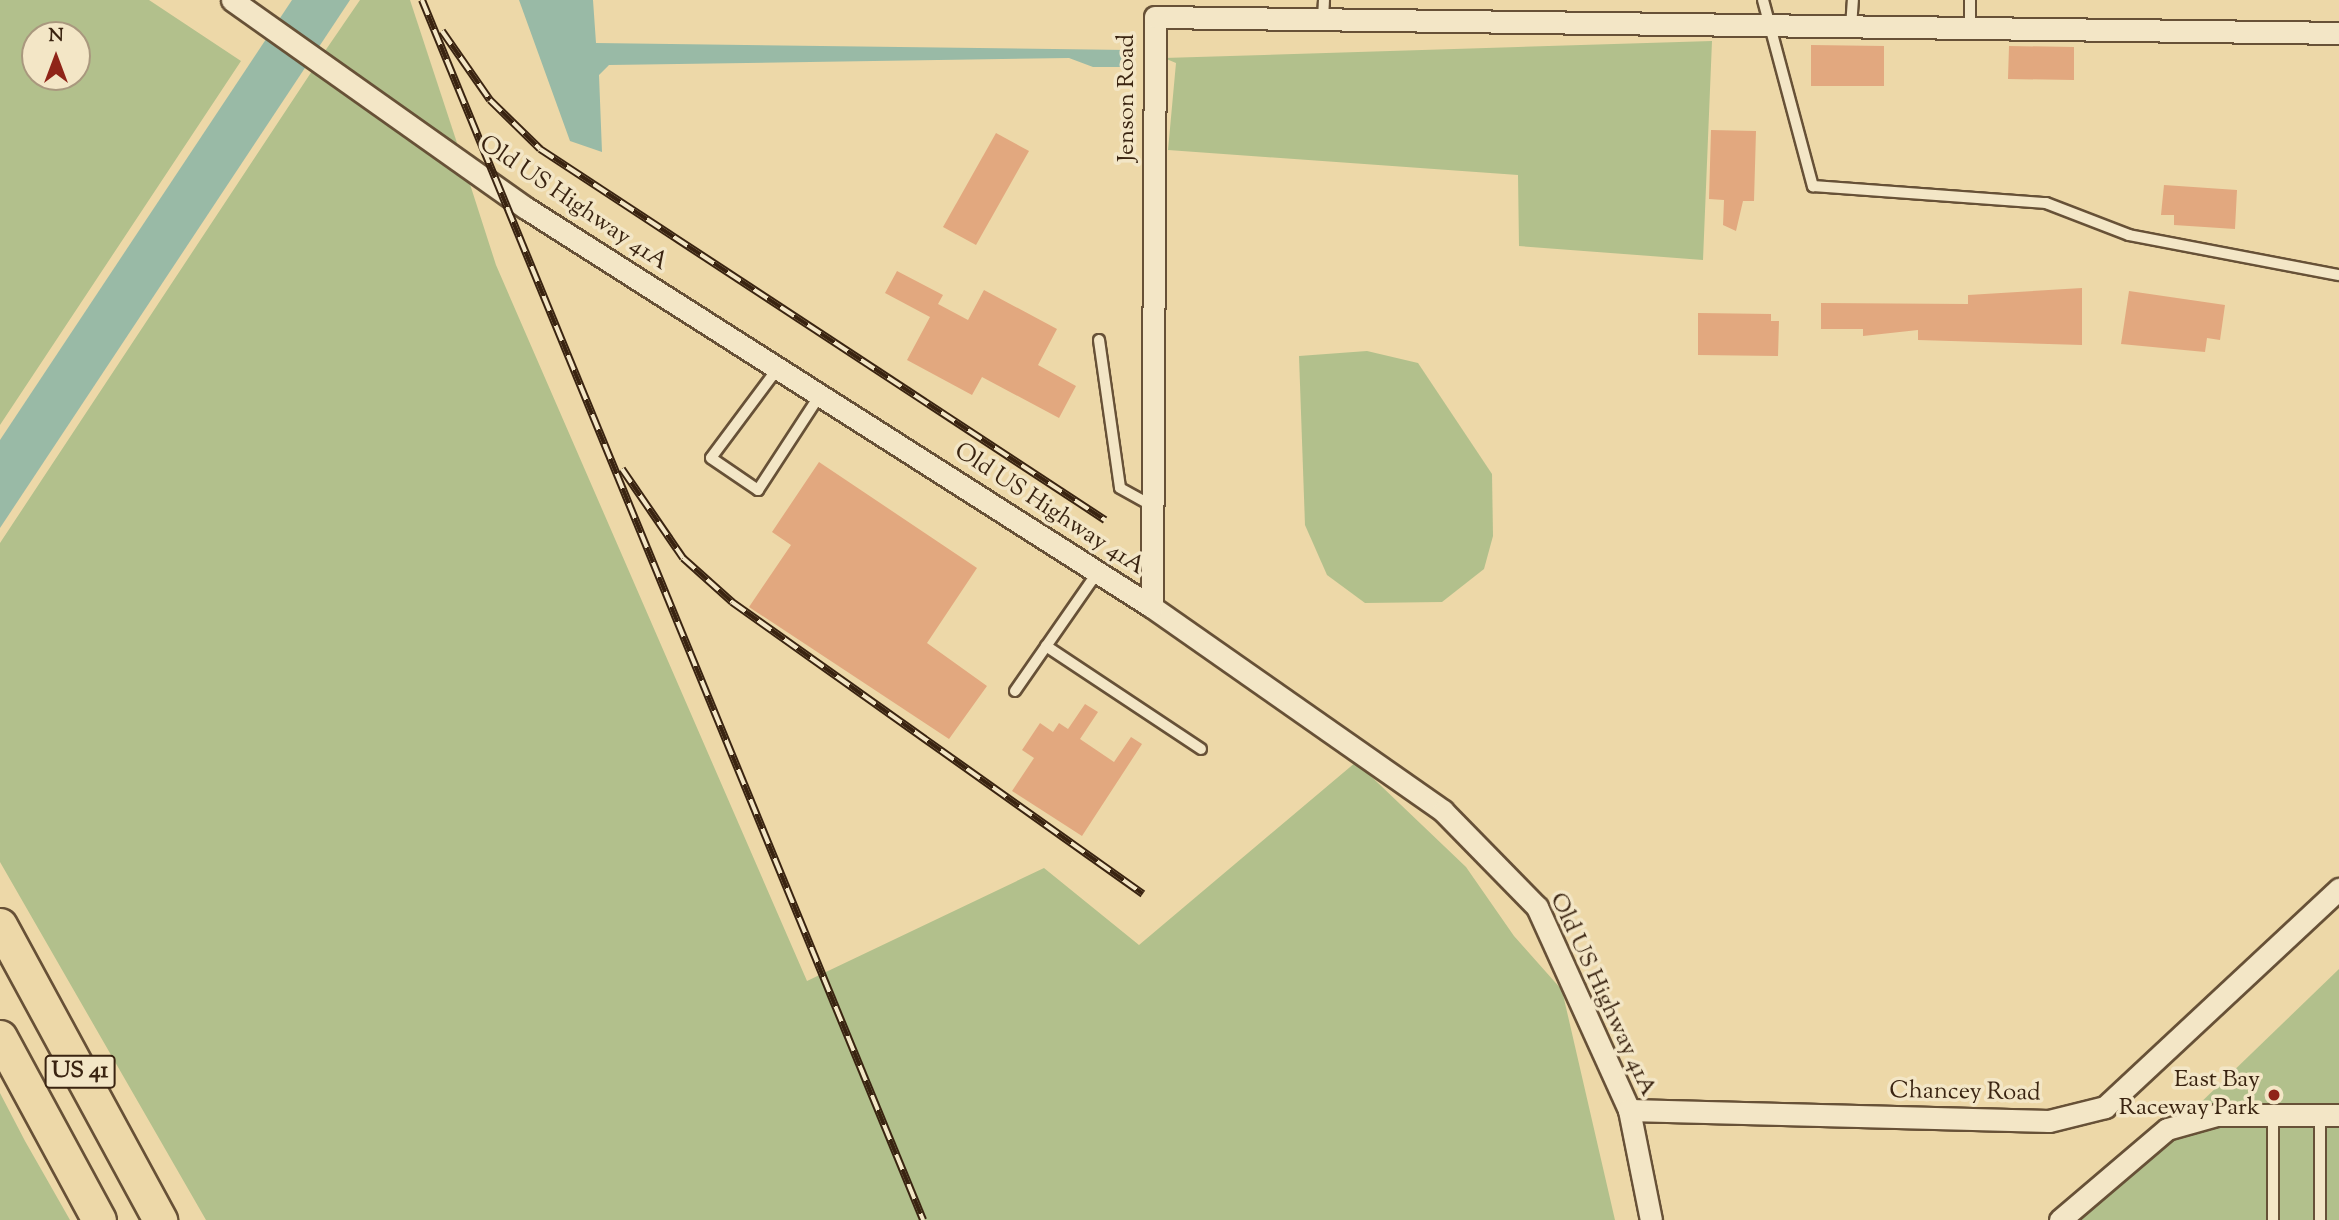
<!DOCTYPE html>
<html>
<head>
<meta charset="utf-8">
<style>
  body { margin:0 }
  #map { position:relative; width:2339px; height:1220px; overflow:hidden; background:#edd8a8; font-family:"Sorts Mill Goudy",serif }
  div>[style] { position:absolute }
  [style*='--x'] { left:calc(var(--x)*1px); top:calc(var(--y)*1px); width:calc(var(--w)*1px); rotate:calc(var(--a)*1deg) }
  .green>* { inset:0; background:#b2c08c }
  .water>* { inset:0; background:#99baa6 }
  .building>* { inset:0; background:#e2a87f }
  .roads { filter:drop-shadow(2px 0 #675137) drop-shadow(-2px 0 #675137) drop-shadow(0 2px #675137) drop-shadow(0 -2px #675137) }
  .service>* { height:10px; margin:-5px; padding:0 5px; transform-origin:5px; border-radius:5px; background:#f3e6c6 }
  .minor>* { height:21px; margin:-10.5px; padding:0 10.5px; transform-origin:10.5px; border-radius:10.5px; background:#f3e6c6 }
  .primary>* { height:33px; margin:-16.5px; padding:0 16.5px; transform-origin:16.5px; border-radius:16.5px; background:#edd8a8 }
  .rail>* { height:8px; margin-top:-4px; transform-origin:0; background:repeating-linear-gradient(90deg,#f3e6c6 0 16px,#3a2411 0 32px); box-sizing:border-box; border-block:2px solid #3a2411 }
  .dots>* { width:19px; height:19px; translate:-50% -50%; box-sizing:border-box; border:4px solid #f3e6c6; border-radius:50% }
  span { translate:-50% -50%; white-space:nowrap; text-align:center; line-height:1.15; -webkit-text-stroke:7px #f3e6c6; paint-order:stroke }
  .shield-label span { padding:2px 5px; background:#f3e6c6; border:2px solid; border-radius:5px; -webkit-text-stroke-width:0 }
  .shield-label { font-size:23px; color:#3a2411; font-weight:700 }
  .street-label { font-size:24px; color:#3a2411 }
  .poi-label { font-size:24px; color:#3a2411 }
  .right { translate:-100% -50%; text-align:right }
  .north { position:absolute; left:21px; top:21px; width:70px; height:70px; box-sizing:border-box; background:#f3e6c6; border:2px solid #a9987e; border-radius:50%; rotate:0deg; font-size:19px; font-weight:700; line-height:28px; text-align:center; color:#3a2411 }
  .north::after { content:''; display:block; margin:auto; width:24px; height:32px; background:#8f2418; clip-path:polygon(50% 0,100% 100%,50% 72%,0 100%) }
</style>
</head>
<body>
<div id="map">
  <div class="green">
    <i style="clip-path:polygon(evenodd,0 0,149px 0,241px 61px,0 425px,0 0,35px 35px,77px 35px,77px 77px,35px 77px,35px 35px)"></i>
    <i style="clip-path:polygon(360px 0,410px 0,458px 146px,325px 51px)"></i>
    <i style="clip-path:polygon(1712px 41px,1703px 260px,1519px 246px,1518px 175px,1168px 150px,1176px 63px,1164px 58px)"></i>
    <i style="clip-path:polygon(314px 68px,468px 178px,496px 265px,807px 981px,1044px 868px,1139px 945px,1356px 762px,1466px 867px,1514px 936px,1562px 990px,1615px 1220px,206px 1220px,0 862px,0 543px)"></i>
    <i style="clip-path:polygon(1367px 351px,1418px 363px,1492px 474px,1493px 536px,1484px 569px,1442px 602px,1365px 603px,1327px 575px,1305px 525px,1299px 356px)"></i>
    <i style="clip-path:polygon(2339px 969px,2339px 1220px,2079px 1220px)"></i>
    <i style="clip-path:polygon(0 1093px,25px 1141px,70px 1220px,0 1220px)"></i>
  </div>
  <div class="water">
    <i style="clip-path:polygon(292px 0,350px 0,0 528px,0 440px)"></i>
    <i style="clip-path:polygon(519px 0,593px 0,596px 43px,1128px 50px,1132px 67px,1093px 67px,1069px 58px,609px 65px,599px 75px,602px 152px,570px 141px)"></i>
  </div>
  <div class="building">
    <i style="clip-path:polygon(1811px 45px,1884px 46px,1884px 86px,1811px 86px)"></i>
    <i style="clip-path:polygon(2009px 46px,2074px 47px,2074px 80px,2008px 79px)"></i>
    <i style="clip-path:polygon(1711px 130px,1756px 131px,1754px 201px,1743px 201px,1736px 231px,1723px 225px,1724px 200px,1709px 199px)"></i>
    <i style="clip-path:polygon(996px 133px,1029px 151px,976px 245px,943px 227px)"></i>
    <i style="clip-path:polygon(2164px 185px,2237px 190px,2235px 229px,2174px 225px,2174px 215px,2161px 215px)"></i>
    <i style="clip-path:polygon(897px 271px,943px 295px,938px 304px,968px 320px,984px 290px,1057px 329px,1038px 365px,1076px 386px,1059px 418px,982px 377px,972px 395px,907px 360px,930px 317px,885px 293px)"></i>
    <i style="clip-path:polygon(2082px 288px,2082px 345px,1918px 340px,1918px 330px,1863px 336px,1863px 329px,1821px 329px,1821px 303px,1968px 304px,1968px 295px)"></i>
    <i style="clip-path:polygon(2129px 291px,2225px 305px,2220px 340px,2207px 338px,2205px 352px,2121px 344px)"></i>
    <i style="clip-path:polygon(1698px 313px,1771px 314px,1771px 321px,1779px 321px,1778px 356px,1698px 355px)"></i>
    <i style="clip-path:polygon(819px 462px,977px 568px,927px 643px,987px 686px,949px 739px,749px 607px,791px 545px,772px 532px)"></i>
    <i style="clip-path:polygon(1085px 704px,1098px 712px,1080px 739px,1114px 762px,1131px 737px,1142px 744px,1082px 836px,1012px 791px,1034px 758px,1022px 750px,1040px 723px,1053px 732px,1059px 723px,1068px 729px)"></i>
  </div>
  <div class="roads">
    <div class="service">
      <i style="--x:1763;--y:0;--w:193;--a:75"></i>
      <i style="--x:1813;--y:186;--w:234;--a:4.2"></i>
      <i style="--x:2046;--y:203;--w:89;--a:21.1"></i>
      <i style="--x:2129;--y:235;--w:214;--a:10.8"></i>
      <i style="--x:1323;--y:19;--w:19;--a:-87"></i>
      <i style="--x:1851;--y:27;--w:27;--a:-86"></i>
      <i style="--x:1970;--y:28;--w:28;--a:-90"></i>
      <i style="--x:1099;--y:340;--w:149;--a:81.9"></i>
      <i style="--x:1120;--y:488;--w:38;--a:29"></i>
      <i style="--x:778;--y:368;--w:112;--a:126.7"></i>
      <i style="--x:711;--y:458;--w:57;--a:34.2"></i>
      <i style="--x:758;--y:490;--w:113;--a:-56.9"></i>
      <i style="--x:1046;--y:646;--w:186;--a:33.6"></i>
      <i style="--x:1015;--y:691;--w:144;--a:-55.2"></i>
      <i style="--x:2320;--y:1115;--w:105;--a:90"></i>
      <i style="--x:2273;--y:1220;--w:105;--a:-90"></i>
    </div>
    <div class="minor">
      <i style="--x:232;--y:0;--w:360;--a:35.3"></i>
      <i style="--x:526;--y:208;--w:742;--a:32.51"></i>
      <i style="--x:1152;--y:607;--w:355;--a:35"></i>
      <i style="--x:1443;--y:811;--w:134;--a:45.6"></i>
      <i style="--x:1537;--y:907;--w:223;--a:65.6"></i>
      <i style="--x:1629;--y:1110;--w:112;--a:78.7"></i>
      <i style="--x:1152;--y:607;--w:590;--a:-89.71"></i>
      <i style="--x:1155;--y:17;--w:1184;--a:0.77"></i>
      <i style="--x:1629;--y:1110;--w:420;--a:1.5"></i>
      <i style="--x:2049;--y:1121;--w:58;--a:-14"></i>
      <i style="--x:2105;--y:1107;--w:320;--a:-43"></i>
      <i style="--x:2060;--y:1220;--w:140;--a:-40.4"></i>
      <i style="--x:2167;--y:1129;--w:51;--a:-15.9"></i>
      <i style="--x:2216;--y:1115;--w:123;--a:0"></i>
    </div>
    <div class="primary">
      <i style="--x:0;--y:925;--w:336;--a:61.5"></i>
      <i style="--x:0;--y:1037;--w:208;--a:61.6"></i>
    </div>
  </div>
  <div class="rail">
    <i style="--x:422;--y:0;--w:1319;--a:67.67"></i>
    <i style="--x:442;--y:31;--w:84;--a:55.2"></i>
    <i style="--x:490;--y:100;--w:70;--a:44.4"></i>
    <i style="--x:540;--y:149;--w:676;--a:33.29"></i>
    <i style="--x:622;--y:469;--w:108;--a:55.6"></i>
    <i style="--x:683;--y:558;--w:66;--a:41.9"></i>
    <i style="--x:732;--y:602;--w:504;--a:35.39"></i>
  </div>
  <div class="dots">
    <i style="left:2274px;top:1095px;background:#8f2418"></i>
  </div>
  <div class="shield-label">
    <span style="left:80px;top:1072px">US 41</span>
  </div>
  <div class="street-label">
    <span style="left:1128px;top:98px;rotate:-90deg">Jenson Road</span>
    <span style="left:573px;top:204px;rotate:34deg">Old US Highway 41A</span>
    <span style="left:1049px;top:510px;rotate:33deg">Old US Highway 41A</span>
    <span style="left:1602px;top:995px;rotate:65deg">Old US Highway 41A</span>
    <span style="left:1965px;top:1093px;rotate:1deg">Chancey Road</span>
  </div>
  <div class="poi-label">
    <span class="right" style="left:2260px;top:1095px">East Bay<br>Raceway Park</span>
  </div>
  <div class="north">N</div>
</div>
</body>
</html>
